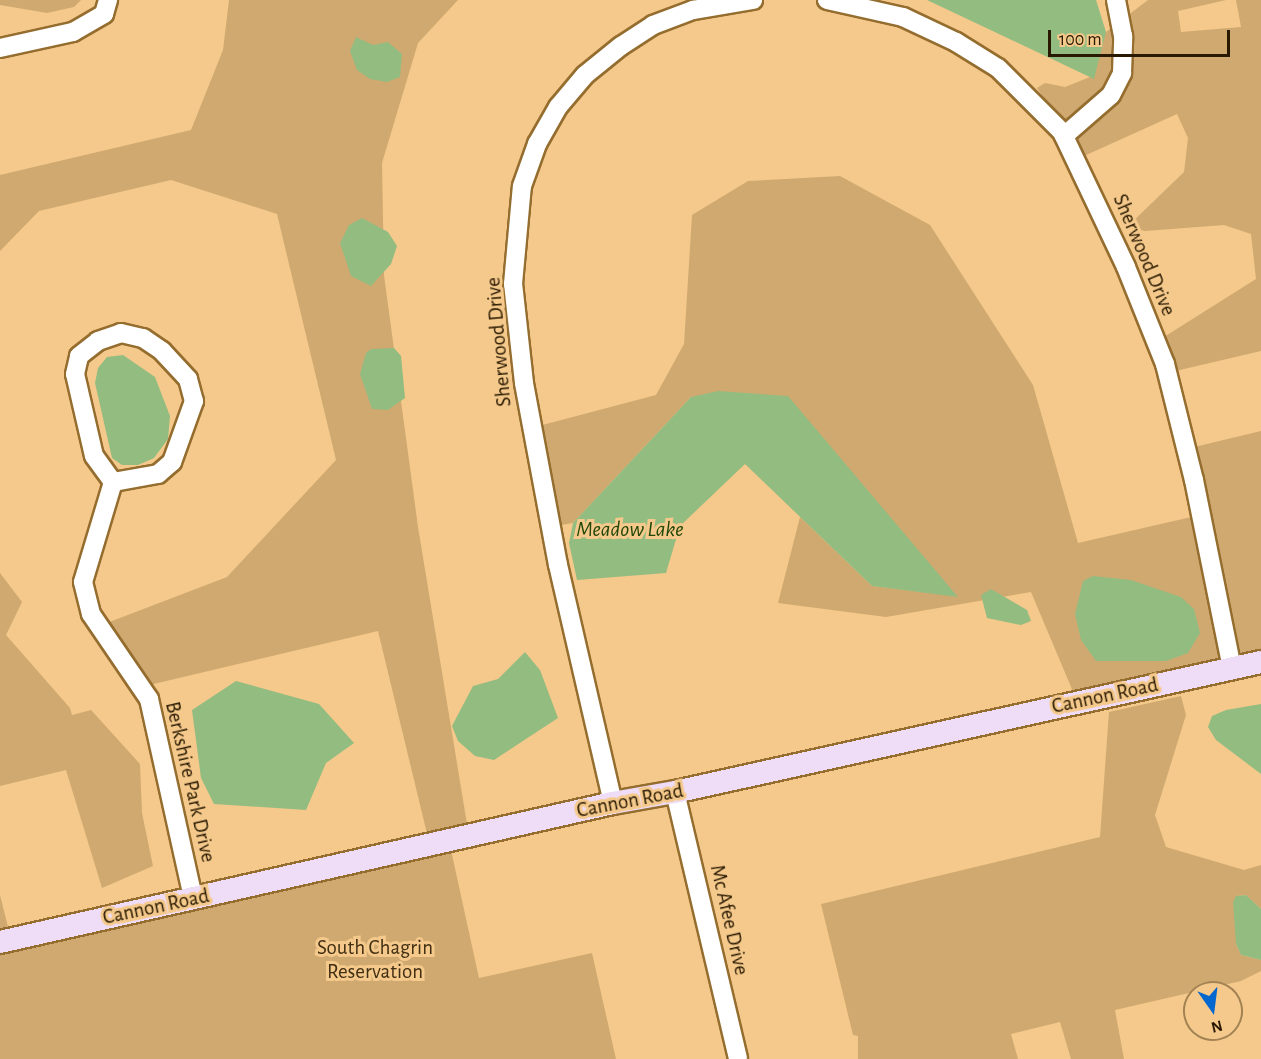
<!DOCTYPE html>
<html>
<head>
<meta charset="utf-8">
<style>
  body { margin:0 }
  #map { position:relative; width:1261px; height:1059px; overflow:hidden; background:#f4c98b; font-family:"Alegreya Sans",sans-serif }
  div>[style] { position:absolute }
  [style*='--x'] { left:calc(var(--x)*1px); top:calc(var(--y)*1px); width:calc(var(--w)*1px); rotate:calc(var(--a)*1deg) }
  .green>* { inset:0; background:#d0a970 }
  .water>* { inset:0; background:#93bc80 }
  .roads { filter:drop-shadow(2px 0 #946d2f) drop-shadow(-2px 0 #946d2f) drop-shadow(0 2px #946d2f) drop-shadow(0 -2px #946d2f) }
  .minor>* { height:18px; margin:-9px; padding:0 9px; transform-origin:9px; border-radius:9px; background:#fff }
  .major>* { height:22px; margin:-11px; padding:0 11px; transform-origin:11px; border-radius:11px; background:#efddf7 }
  span { translate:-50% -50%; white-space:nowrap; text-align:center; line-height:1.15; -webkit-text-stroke:6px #f4c98b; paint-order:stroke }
  .street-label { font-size:21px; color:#291901 }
  .park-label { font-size:21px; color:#412f13 }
  .water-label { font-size:22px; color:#214708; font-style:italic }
  .north { position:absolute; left:1183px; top:981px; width:60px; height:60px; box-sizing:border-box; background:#f4c98b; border:2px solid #a38354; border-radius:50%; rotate:166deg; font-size:16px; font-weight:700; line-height:24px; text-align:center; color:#291901 }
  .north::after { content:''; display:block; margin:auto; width:21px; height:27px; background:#0367cf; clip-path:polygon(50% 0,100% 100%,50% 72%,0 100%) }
  .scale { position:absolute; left:1048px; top:30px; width:182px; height:27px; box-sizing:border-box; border:3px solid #291901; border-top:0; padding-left:8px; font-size:18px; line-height:21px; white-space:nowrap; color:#291901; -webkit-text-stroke:4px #f4c98b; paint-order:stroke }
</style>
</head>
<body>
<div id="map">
  <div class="green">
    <i style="clip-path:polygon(0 0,81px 0,74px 7px,47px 13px,0 5px)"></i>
    <i style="clip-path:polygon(229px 0,458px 0,418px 43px,382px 163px,384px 275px,418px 527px,469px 836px,449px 841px,479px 978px,592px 953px,616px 1059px,0 1059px,0 895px,11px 939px,430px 846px,378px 631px,141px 687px,99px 626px,227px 577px,336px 460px,277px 214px,171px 180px,39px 211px,0 251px,0 175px,191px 130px,223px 50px)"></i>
    <i style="clip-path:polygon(1148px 0,1226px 0,1178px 11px,1181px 32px,1241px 27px,1236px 0,1261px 0,1261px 351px,1167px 373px,1156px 342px,1256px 279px,1251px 234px,1224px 225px,1145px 231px,1127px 227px,1184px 172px,1188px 138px,1177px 114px,1084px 156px,1037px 88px,1045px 83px,1065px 87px,1090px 77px,1106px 32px)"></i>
    <i style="clip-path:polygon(840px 176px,930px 225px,1033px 385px,1078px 543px,1200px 515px,1186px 449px,1261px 431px,1261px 662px,1077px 701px,1031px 592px,886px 617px,778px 603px,800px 517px,872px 586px,957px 596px,691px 397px,573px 523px,550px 527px,531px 428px,656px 395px,684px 344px,692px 215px,748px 181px)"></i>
    <i style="clip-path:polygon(0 573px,22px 602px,6px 635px,70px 708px,72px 715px,91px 710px,140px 764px,142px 813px,153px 866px,102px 888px,66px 770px,0 786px)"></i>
    <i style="clip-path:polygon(1181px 696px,1186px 715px,1155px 815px,1166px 847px,1244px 870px,1261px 865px,1261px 909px,1246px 895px,1236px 896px,1236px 944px,1241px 955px,1261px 960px,1261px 971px,1241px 981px,1115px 1010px,1124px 1059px,1071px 1059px,1060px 1022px,1011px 1034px,1018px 1059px,858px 1059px,858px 1036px,853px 1035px,821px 904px,1100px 837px,1109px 712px)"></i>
  </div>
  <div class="water">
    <i style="clip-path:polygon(927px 0,1096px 0,1106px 32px,1094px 79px)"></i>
    <i style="clip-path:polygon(356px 37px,373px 45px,388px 42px,402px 54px,400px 77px,387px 82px,370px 79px,357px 70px,350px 51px)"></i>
    <i style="clip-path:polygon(362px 218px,388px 232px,397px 246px,391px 264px,371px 286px,351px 276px,340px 243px,349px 225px)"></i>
    <i style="clip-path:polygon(394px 348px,401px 356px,405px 398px,388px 410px,372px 409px,360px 374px,366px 353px,371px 349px)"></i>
    <i style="clip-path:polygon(123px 355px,155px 377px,170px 416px,168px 439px,154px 458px,138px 465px,122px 465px,112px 458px,95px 383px,98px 368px,107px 357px)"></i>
    <i style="clip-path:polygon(718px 391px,788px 396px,958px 597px,872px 586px,745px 464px,680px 526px,666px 573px,577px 580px,569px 543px,573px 523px,691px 397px)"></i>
    <i style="clip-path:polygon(1093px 576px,1131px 580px,1181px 597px,1194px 609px,1200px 633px,1188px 653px,1166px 661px,1096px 661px,1081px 640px,1075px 614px,1083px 581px)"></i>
    <i style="clip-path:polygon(991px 589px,1027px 610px,1031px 621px,1021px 625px,987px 618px,981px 595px)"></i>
    <i style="clip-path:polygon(525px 652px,540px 670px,558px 718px,494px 760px,475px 756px,458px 741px,452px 726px,473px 686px,498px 679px)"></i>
    <i style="clip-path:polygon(236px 681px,319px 704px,354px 743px,326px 763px,306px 810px,214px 804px,201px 778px,192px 710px)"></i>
    <i style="clip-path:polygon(1261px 704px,1261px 774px,1216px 740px,1208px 727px,1212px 716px,1226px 710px)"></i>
    <i style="clip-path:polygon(1246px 895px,1261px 909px,1261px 960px,1241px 955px,1236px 944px,1233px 902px,1236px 896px)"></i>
  </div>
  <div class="roads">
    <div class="minor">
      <i style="--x:827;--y:0;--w:78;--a:12.6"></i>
      <i style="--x:903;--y:17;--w:59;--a:25.3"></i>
      <i style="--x:956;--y:42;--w:49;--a:31.8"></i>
      <i style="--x:998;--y:68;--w:91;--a:45"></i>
      <i style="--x:1062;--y:132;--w:149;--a:64.6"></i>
      <i style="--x:1126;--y:267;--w:105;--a:68.1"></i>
      <i style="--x:1165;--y:364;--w:120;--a:76"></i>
      <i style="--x:1194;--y:480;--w:193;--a:78.6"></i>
      <i style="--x:0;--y:48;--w:75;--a:-12.4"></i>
      <i style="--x:73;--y:32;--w:36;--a:-30"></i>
      <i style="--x:104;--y:14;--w:15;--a:-74"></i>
      <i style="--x:1064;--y:136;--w:62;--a:-41.1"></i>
      <i style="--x:1111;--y:95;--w:25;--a:-63"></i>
      <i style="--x:1122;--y:73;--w:37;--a:-88"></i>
      <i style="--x:1123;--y:36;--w:37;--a:-101"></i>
      <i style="--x:113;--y:482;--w:32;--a:-126"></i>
      <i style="--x:94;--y:456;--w:84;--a:-103"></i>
      <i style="--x:75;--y:374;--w:18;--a:-77"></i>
      <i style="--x:79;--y:356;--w:24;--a:-38"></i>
      <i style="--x:98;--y:341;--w:24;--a:-19"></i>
      <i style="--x:121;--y:333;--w:23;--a:13"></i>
      <i style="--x:143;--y:338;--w:23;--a:34"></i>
      <i style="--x:162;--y:351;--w:38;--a:47"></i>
      <i style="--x:188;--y:379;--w:23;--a:75"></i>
      <i style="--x:194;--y:401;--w:65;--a:109.8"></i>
      <i style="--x:172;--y:462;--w:18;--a:139"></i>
      <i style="--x:158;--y:474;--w:46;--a:169.9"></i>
      <i style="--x:113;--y:482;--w:104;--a:106.7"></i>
      <i style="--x:83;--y:582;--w:33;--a:76"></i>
      <i style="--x:91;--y:614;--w:103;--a:55.7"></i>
      <i style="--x:149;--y:699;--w:204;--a:77.5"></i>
      <i style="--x:675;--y:792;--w:274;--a:76.7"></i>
      <i style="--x:613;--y:803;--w:244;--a:-103"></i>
      <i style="--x:558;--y:565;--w:185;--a:-100.6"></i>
      <i style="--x:524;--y:383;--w:100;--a:-96.3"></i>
      <i style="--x:513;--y:284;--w:98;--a:-84.8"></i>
      <i style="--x:522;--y:186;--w:45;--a:-70.3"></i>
      <i style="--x:537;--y:144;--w:43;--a:-60.4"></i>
      <i style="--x:558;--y:107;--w:42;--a:-49.8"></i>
      <i style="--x:585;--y:75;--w:46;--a:-38.9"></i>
      <i style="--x:621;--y:46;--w:38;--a:-33"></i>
      <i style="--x:653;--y:25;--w:43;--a:-20.6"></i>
      <i style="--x:693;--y:10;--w:61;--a:-9.5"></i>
    </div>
    <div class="major">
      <i style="--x:0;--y:942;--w:629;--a:-12.78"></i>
      <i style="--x:613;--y:803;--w:63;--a:-10.1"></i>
      <i style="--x:675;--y:792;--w:600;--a:-12.51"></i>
    </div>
  </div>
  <div class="street-label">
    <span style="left:1144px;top:255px;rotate:67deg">Sherwood Drive</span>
    <span style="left:499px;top:342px;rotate:-95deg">Sherwood Drive</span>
    <span style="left:1105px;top:696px;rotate:-12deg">Cannon Road</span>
    <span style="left:190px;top:782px;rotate:77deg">Berkshire Park Drive</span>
    <span style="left:630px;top:801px;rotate:-11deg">Cannon Road</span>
    <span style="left:156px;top:907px;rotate:-12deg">Cannon Road</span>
    <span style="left:729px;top:920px;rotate:77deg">Mc Afee Drive</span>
  </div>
  <div class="park-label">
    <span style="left:375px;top:960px">South Chagrin<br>Reservation</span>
  </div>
  <div class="water-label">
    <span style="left:630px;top:530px">Meadow Lake</span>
  </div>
  <div class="north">N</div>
  <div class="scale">100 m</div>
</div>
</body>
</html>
